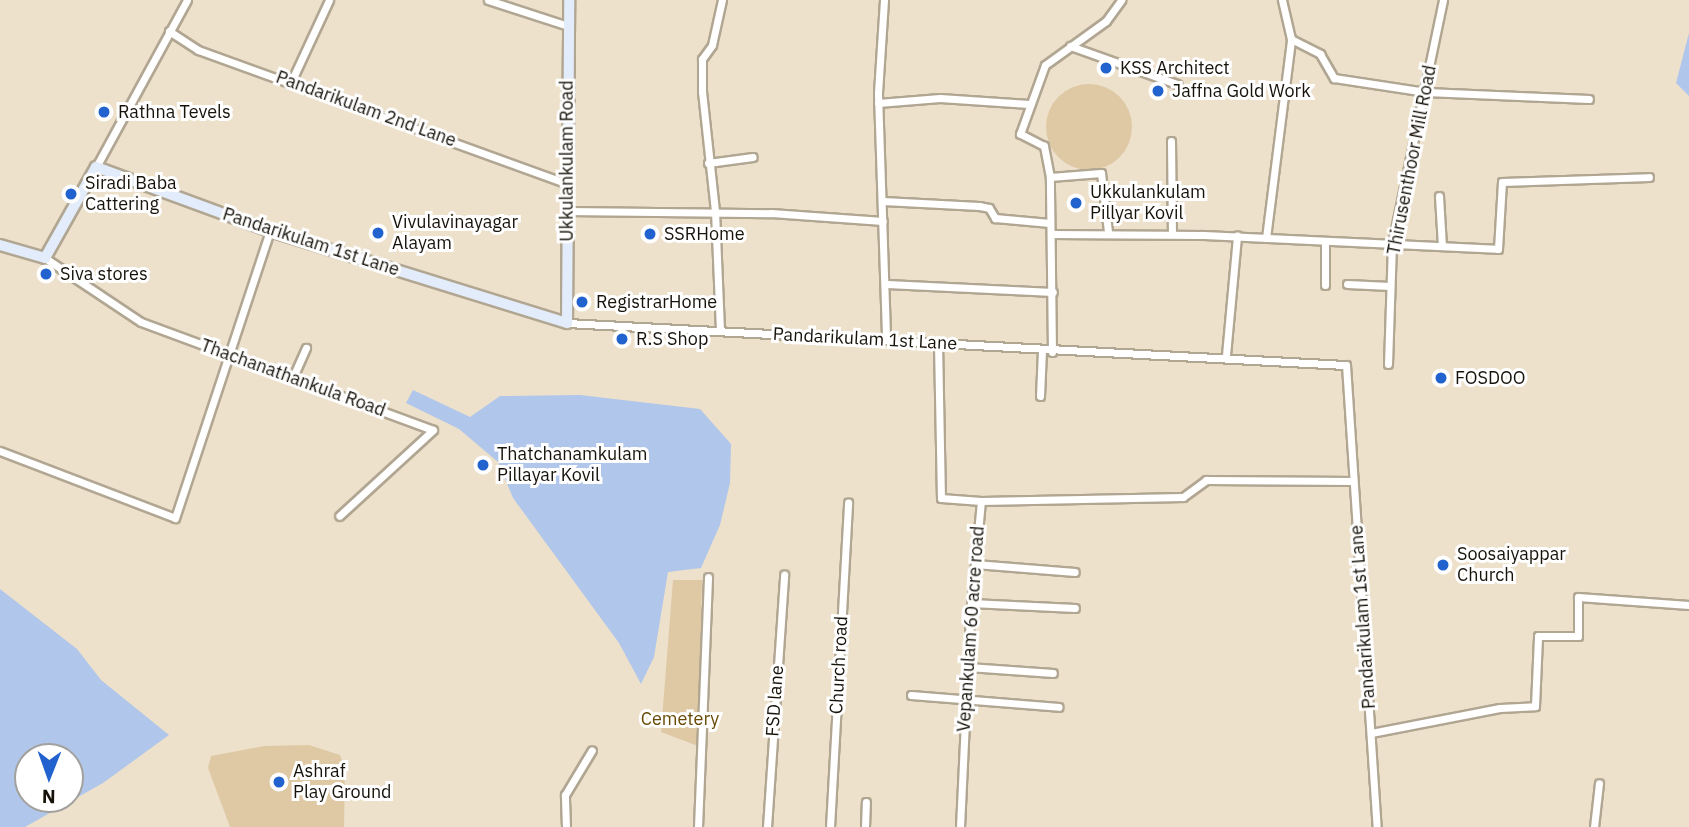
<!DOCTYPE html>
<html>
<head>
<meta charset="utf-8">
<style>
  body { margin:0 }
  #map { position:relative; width:1689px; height:827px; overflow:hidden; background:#ede1cc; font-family:"IBM Plex Sans",sans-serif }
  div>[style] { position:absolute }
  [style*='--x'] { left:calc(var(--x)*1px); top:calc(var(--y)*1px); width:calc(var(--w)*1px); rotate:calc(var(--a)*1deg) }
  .green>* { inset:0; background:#dfc9a4 }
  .round { border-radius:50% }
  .water>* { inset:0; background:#b0c6ea }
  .roads { filter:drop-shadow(2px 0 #b1a692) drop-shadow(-2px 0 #b1a692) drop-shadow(0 2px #b1a692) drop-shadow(0 -2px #b1a692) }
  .street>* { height:7px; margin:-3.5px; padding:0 3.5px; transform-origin:3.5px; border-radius:3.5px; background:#fff }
  .secondary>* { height:10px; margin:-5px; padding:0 5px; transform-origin:5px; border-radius:5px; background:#e3ecfa }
  .dots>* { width:19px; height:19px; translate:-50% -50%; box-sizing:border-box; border:4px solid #fff; border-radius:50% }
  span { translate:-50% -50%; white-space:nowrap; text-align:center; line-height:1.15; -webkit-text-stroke:6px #fff; paint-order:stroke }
  .poi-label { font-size:18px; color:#17130b }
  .left { translate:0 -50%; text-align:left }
  .street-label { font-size:18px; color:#17130b }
  .park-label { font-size:18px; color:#674904 }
  .north { position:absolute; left:14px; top:743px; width:70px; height:70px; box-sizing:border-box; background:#fff; border:2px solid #a2a19d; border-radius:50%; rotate:181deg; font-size:19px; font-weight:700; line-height:28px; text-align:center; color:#17130b }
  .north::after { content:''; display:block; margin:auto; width:24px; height:32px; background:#2262ce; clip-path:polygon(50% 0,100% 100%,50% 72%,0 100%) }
</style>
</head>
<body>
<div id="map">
  <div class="green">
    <i class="round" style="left:1046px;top:84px;width:86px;height:86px"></i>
    <i style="clip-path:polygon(673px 580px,702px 580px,698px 746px,661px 732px)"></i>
    <i style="clip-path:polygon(264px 746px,309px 745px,340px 755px,345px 768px,344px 827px,230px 827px,208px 768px,211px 756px)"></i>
  </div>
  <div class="water">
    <i style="clip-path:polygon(1689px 33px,1689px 96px,1676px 83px)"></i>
    <i style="clip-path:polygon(413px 390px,470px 417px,500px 396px,580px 395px,700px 409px,731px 444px,730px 483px,720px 525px,701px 568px,668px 572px,654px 657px,641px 684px,619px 643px,513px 498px,498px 462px,459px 429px,406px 403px)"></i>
    <i style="clip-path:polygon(evenodd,0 589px,77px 649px,101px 680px,169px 735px,103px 783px,25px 827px,0 827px,0 589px,28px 757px,70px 757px,70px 799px,28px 799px,28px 757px)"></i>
  </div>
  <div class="roads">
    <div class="street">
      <i style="--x:488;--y:0;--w:84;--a:18"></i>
      <i style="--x:884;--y:0;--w:94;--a:93.7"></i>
      <i style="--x:878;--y:94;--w:246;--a:88.1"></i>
      <i style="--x:1282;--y:0;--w:40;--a:77"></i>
      <i style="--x:169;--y:31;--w:35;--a:33"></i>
      <i style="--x:198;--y:50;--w:390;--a:19.9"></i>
      <i style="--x:1070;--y:46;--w:114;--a:19.6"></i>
      <i style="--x:291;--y:82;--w:90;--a:-65.1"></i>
      <i style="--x:878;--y:103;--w:62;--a:-4.6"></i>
      <i style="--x:940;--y:98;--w:89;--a:3.9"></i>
      <i style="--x:1171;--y:141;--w:93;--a:89.4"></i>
      <i style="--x:708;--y:163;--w:45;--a:-7.6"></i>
      <i style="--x:96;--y:167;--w:190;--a:-61.4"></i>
      <i style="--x:1050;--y:177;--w:51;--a:-4.5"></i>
      <i style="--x:1101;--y:173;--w:59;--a:83.2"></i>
      <i style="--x:1439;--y:196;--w:50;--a:86.6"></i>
      <i style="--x:883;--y:201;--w:96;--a:3"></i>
      <i style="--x:979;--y:206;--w:10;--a:11"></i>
      <i style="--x:989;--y:208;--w:12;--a:59"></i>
      <i style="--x:995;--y:218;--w:55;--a:5.2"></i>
      <i style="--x:566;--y:211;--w:205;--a:0.6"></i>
      <i style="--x:771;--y:213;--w:112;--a:4.1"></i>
      <i style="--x:1051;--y:234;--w:151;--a:0.4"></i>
      <i style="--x:1202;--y:235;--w:296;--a:2.7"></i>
      <i style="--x:1498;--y:249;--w:67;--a:-86.6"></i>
      <i style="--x:1502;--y:182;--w:147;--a:-1.9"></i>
      <i style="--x:1266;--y:238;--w:201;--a:-82.8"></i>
      <i style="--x:1291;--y:39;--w:33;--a:27"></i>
      <i style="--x:1320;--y:54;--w:28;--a:60"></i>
      <i style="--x:1334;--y:78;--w:93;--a:8.7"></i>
      <i style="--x:1426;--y:92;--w:163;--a:2.5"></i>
      <i style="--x:45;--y:258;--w:115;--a:33.7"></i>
      <i style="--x:141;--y:322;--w:311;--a:20.3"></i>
      <i style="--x:433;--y:430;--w:127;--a:137.5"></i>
      <i style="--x:887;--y:284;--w:166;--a:2.8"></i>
      <i style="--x:1347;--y:284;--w:43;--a:2.7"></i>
      <i style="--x:1325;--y:285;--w:44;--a:-90"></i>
      <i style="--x:567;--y:323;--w:780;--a:3.09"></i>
      <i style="--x:1346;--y:365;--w:463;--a:86.2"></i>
      <i style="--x:720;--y:330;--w:119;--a:-92.4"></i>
      <i style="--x:715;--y:211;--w:120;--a:-96.2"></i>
      <i style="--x:702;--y:92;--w:33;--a:-90"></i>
      <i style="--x:702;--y:59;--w:17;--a:-54"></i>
      <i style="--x:712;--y:45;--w:46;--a:-77.5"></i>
      <i style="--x:938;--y:343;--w:155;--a:88.9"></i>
      <i style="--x:941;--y:498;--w:40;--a:4.3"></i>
      <i style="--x:981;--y:501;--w:115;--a:95.5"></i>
      <i style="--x:970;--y:615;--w:212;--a:92.7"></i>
      <i style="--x:1052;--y:352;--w:175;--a:-90.7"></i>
      <i style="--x:1050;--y:177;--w:32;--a:-101"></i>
      <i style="--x:1044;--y:146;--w:27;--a:-153"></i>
      <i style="--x:1020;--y:134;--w:73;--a:-70.1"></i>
      <i style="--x:1045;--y:65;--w:75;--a:-35.8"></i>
      <i style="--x:1106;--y:21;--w:26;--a:-54"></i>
      <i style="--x:1226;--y:355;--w:120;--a:-84.7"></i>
      <i style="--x:1388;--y:364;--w:120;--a:-88.1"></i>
      <i style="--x:1392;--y:244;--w:249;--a:-78.2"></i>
      <i style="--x:293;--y:377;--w:32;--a:-66"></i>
      <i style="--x:1040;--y:396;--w:45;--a:-87.5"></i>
      <i style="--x:0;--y:451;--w:187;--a:20.9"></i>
      <i style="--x:175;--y:518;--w:302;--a:-71.7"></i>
      <i style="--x:981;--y:501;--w:202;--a:-1.1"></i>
      <i style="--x:1183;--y:497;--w:29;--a:-36"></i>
      <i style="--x:1206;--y:480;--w:147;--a:0.4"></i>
      <i style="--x:975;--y:564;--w:100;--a:4.6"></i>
      <i style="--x:971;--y:603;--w:104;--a:2.8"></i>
      <i style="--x:968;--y:667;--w:85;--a:4"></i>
      <i style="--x:911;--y:695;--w:148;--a:4.6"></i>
      <i style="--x:1371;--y:733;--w:131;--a:-11"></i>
      <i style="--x:1500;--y:708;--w:35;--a:-3"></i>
      <i style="--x:1535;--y:706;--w:70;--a:-87.5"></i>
      <i style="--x:1538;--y:636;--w:40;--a:0"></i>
      <i style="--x:1578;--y:636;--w:39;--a:-90"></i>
      <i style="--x:1578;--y:597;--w:111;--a:4.1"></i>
      <i style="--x:566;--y:827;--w:32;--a:-92"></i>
      <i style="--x:565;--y:795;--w:52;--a:-59"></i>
      <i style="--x:698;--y:827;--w:250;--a:-87.7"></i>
      <i style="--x:767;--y:827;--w:253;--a:-86.1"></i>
      <i style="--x:830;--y:827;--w:325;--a:-86.8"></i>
      <i style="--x:865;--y:827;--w:25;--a:-88"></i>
      <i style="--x:1594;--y:827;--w:44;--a:-83.5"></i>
    </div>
    <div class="secondary">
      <i style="--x:0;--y:245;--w:47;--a:16.1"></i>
      <i style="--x:45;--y:258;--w:104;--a:-60.7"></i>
      <i style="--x:96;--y:167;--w:185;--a:20.2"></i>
      <i style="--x:270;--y:231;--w:311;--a:17.2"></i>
      <i style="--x:567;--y:323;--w:323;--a:-89.6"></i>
    </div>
  </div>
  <div class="dots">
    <i style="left:1106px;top:68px;background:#2262ce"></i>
    <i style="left:1158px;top:91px;background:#2262ce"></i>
    <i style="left:104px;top:112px;background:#2262ce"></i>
    <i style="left:71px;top:194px;background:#2262ce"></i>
    <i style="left:1076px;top:203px;background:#2262ce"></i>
    <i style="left:378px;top:233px;background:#2262ce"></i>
    <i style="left:650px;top:234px;background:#2262ce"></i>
    <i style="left:46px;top:274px;background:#2262ce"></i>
    <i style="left:582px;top:302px;background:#2262ce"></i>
    <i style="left:622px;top:339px;background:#2262ce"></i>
    <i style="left:1441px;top:378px;background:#2262ce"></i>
    <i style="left:483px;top:465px;background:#2262ce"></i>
    <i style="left:1443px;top:565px;background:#2262ce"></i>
    <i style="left:279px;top:782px;background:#2262ce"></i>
  </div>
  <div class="poi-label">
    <span class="left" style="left:1120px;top:68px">KSS Architect</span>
    <span class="left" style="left:1172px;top:91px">Jaffna Gold Work</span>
    <span class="left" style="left:118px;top:112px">Rathna Tevels</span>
    <span class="left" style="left:85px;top:194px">Siradi Baba<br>Cattering</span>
    <span class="left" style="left:1090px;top:203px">Ukkulankulam<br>Pillyar Kovil</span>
    <span class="left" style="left:392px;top:233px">Vivulavinayagar<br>Alayam</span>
    <span class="left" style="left:664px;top:234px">SSRHome</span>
    <span class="left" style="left:60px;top:274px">Siva stores</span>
    <span class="left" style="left:596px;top:302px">RegistrarHome</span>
    <span class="left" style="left:636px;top:339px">R.S Shop</span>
    <span class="left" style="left:1455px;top:378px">FOSDOO</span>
    <span class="left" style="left:497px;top:465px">Thatchanamkulam<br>Pillayar Kovil</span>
    <span class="left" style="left:1457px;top:565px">Soosaiyappar<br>Church</span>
    <span class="left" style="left:293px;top:782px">Ashraf<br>Play Ground</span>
  </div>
  <div class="street-label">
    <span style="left:366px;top:109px;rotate:20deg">Pandarikulam 2nd Lane</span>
    <span style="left:1412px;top:160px;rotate:-79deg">Thirusenthoor Mill Road</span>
    <span style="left:567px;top:161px;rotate:-90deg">Ukkulankulam Road</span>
    <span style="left:311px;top:242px;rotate:18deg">Pandarikulam 1st Lane</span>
    <span style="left:865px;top:339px;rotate:3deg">Pandarikulam 1st Lane</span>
    <span style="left:293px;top:378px;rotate:20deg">Thachanathankula Road</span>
    <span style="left:1363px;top:617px;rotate:-94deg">Pandarikulam 1st Lane</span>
    <span style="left:971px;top:629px;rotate:-86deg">Vepankulam 60 acre road</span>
    <span style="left:839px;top:665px;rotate:-87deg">Church road</span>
    <span style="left:775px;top:701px;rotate:-86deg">FSD lane</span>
  </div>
  <div class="park-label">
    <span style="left:680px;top:719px">Cemetery</span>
  </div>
  <div class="north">N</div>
</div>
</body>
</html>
